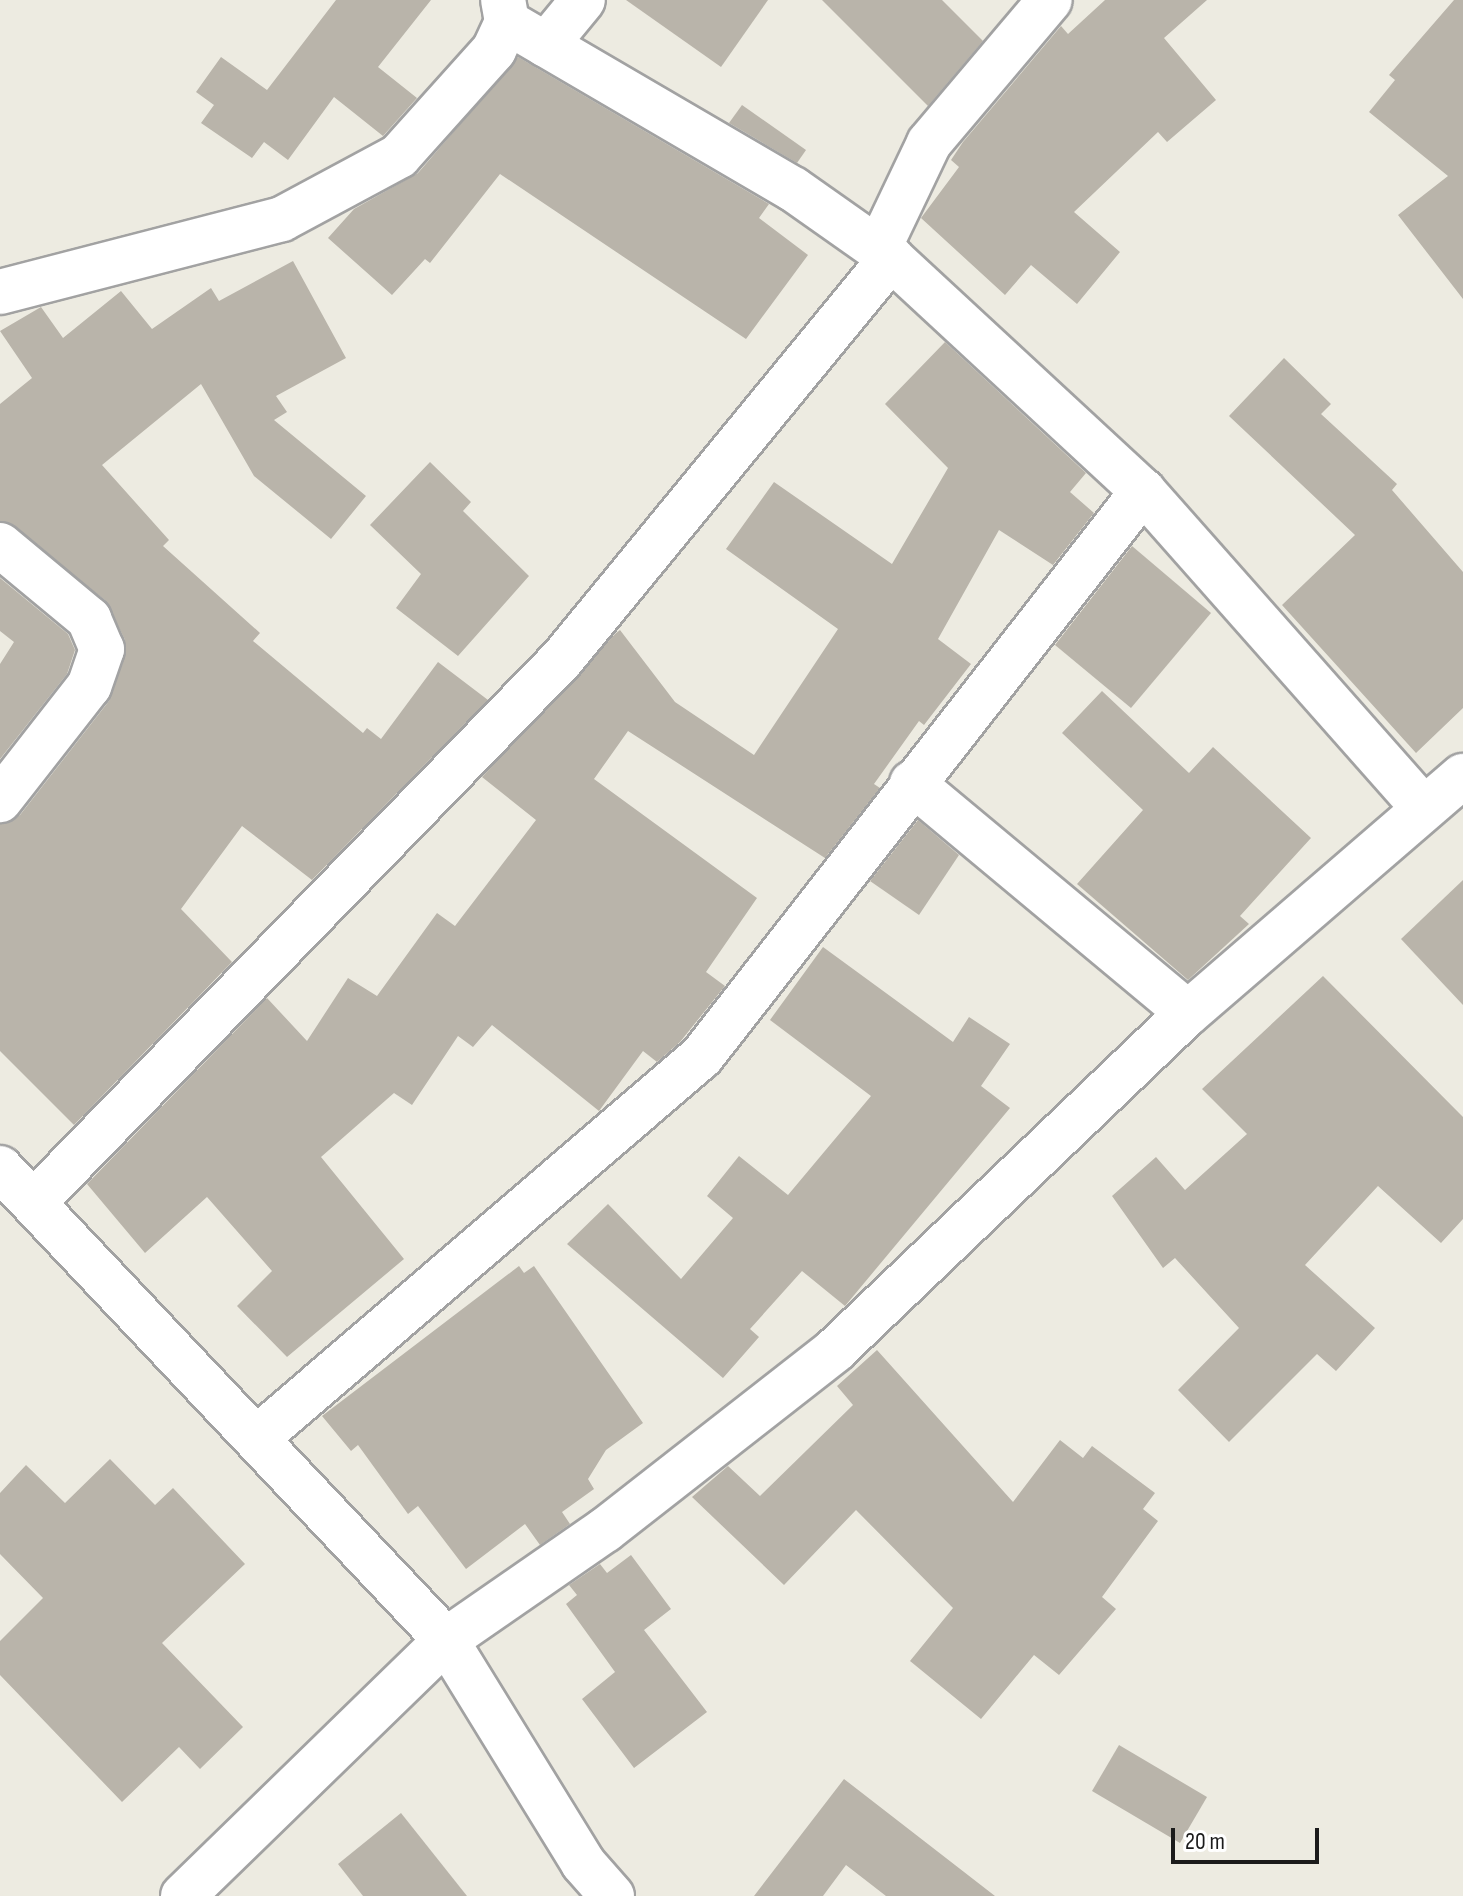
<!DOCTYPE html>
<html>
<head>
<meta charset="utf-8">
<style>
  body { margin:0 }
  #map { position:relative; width:1463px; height:1896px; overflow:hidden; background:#edebe1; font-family:"Sofia Sans Condensed",sans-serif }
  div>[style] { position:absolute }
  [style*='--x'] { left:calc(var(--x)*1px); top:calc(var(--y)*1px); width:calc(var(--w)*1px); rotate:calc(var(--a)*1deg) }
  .building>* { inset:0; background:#b9b4aa }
  .roads { filter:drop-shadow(2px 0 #a2a2a2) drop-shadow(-2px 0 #a2a2a2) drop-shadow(0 2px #a2a2a2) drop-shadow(0 -2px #a2a2a2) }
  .street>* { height:44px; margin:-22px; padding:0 22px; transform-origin:22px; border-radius:22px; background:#fff }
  span { translate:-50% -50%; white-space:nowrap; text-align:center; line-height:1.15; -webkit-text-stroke:6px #fff; paint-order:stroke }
  .scale { position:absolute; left:1171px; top:1828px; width:148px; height:36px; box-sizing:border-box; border:4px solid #1b1b1b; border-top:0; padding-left:10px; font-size:24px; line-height:28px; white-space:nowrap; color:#1b1b1b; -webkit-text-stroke:6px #fff; paint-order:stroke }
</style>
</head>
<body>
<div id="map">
  <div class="building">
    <i style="clip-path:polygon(336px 0,431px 0,378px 67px,417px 98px,383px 136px,334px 97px,288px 160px,264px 142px,252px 158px,201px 123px,214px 105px,196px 92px,221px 57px,267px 90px)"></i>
    <i style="clip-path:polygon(626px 0,768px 0,721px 67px)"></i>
    <i style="clip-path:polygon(822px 0,942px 0,983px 41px,928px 106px)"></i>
    <i style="clip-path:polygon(1105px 0,1207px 0,1164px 38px,1216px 100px,1167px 142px,1158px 132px,1074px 212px,1120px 252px,1077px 304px,1031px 265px,1005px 295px,921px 218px,959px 167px,951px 160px,963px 142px,1061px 26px,1068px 34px)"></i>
    <i style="clip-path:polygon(1454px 0,1463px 0,1463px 299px,1398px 215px,1448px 176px,1369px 112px,1395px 80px,1389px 75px)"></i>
    <i style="clip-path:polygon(518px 57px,769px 204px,759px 218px,808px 255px,746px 339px,500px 174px,430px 263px,425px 259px,392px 295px,328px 238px,354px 209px,418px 173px)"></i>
    <i style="clip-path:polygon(742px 105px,806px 150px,797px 163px,729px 123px)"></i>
    <i style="clip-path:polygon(293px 261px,346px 358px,276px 396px,287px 412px,274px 420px,366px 496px,331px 539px,254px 476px,201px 384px,102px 465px,169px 540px,163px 546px,260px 633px,253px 641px,363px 733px,367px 728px,381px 739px,438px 662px,488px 700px,312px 880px,242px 826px,181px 909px,232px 962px,74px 1125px,0 1051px,0 824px,20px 815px,109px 701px,125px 640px,105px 600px,0 521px,0 404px,32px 378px,0 331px,41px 307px,63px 338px,121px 291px,152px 329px,211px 288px,219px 301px)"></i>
    <i style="clip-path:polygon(945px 342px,1086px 473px,1070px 492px,1094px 513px,1053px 565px,999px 530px,938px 639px,971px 664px,924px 725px,919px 721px,874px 784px,880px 788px,825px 858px,628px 731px,594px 779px,757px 898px,706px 972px,725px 986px,680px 1042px,657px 1062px,643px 1051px,599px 1111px,492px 1025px,473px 1047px,458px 1036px,412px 1105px,394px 1093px,321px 1157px,404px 1259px,287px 1357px,237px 1306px,272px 1271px,207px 1197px,145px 1253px,87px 1184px,267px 998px,307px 1041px,348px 978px,377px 996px,437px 913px,455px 926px,536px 820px,482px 777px,615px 634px,620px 630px,675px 702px,754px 755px,838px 629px,726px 549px,774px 482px,892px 564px,948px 468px,885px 404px)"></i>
    <i style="clip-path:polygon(1284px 358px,1331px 404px,1321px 414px,1397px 484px,1392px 490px,1463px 572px,1463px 708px,1416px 753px,1282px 605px,1355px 535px,1229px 416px)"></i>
    <i style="clip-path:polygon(430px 462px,471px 502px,463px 511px,529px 576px,458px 656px,396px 608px,421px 574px,370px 525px)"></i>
    <i style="clip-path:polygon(1132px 546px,1211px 613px,1131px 708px,1055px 645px)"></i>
    <i style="clip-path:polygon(0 578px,68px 634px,75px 650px,67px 674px,0 759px,0 664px,14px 642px,0 631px)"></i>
    <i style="clip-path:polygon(1102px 691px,1189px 773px,1213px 747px,1311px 838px,1240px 916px,1249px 924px,1188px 980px,1077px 884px,1143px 810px,1062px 733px)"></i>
    <i style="clip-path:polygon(918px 820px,959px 855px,919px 915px,870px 881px)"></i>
    <i style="clip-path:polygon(1463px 880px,1463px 1005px,1401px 939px)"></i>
    <i style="clip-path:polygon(823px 947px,953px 1042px,969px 1017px,1010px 1044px,981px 1086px,1010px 1108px,845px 1306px,802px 1271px,750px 1329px,759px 1337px,723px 1378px,567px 1244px,608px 1204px,681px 1279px,733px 1218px,707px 1196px,739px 1156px,788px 1195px,871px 1096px,770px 1020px)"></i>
    <i style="clip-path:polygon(1323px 976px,1463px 1117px,1463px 1219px,1441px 1243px,1378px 1186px,1305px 1265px,1375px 1328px,1336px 1371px,1317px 1354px,1229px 1442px,1178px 1390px,1239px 1328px,1175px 1258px,1163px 1268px,1112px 1196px,1156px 1157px,1185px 1190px,1247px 1134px,1202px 1089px)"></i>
    <i style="clip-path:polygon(519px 1266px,524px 1273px,534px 1266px,643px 1423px,606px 1450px,588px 1479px,594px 1489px,562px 1512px,570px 1524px,540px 1545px,525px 1524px,466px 1569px,418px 1506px,408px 1514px,358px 1445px,351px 1451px,322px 1416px)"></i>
    <i style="clip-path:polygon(877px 1350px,1013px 1502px,1060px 1440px,1083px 1458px,1092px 1446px,1155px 1493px,1143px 1509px,1158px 1521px,1102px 1597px,1116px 1609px,1059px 1675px,1034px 1655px,981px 1719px,910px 1661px,953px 1608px,856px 1510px,784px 1585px,692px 1497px,728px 1466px,760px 1496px,853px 1405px,837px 1386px)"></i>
    <i style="clip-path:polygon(110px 1459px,155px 1505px,173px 1488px,245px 1564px,162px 1643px,243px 1727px,200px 1769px,179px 1747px,122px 1802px,0 1675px,0 1641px,43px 1598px,0 1554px,0 1493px,26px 1465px,65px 1503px)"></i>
    <i style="clip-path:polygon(631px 1555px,671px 1609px,644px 1630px,707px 1712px,634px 1768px,582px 1699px,615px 1672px,566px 1604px,577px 1595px,569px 1585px,600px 1564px,607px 1573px)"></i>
    <i style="clip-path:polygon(1119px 1745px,1207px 1797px,1180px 1843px,1092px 1791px)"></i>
    <i style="clip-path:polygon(844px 1779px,995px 1896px,886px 1896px,846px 1865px,823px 1896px,754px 1896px)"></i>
    <i style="clip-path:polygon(401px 1813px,467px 1896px,363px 1896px,338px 1864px)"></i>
  </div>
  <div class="roads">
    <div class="street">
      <i style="--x:507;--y:22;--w:331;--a:30.3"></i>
      <i style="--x:793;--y:189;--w:120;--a:35.1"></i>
      <i style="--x:891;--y:258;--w:343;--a:42.8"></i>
      <i style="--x:1143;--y:491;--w:423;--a:48.5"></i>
      <i style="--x:546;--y:45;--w:58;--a:-50.6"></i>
      <i style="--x:879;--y:248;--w:116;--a:-64.5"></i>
      <i style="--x:929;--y:143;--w:187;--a:-49.8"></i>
      <i style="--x:0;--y:292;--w:291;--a:-14.5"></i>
      <i style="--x:282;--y:219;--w:133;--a:-28.3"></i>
      <i style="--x:399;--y:156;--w:142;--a:-48.1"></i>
      <i style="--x:494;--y:50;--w:31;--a:-65"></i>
      <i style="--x:507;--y:22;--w:22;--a:-100"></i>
      <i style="--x:0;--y:545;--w:116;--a:39.7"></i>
      <i style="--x:89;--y:619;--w:33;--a:67"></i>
      <i style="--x:102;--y:649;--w:39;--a:109"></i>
      <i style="--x:89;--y:686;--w:145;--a:128"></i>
      <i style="--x:912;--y:783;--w:359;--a:39.8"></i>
      <i style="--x:0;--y:1168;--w:649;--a:46.62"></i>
      <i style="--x:446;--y:1640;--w:262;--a:58.4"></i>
      <i style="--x:583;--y:1863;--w:44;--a:48.7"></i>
      <i style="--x:36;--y:1200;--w:755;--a:-45.81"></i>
      <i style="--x:562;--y:659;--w:519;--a:-50.63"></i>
      <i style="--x:257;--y:1438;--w:586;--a:-40.64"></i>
      <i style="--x:702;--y:1056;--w:717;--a:-52.03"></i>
      <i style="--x:183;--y:1896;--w:367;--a:-44.2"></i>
      <i style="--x:446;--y:1640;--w:193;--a:-34.7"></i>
      <i style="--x:605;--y:1530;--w:292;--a:-38"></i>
      <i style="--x:835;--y:1350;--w:488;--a:-43.7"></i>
      <i style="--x:1188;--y:1013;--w:363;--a:-40.8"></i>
    </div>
  </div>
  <div class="scale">20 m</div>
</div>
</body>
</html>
